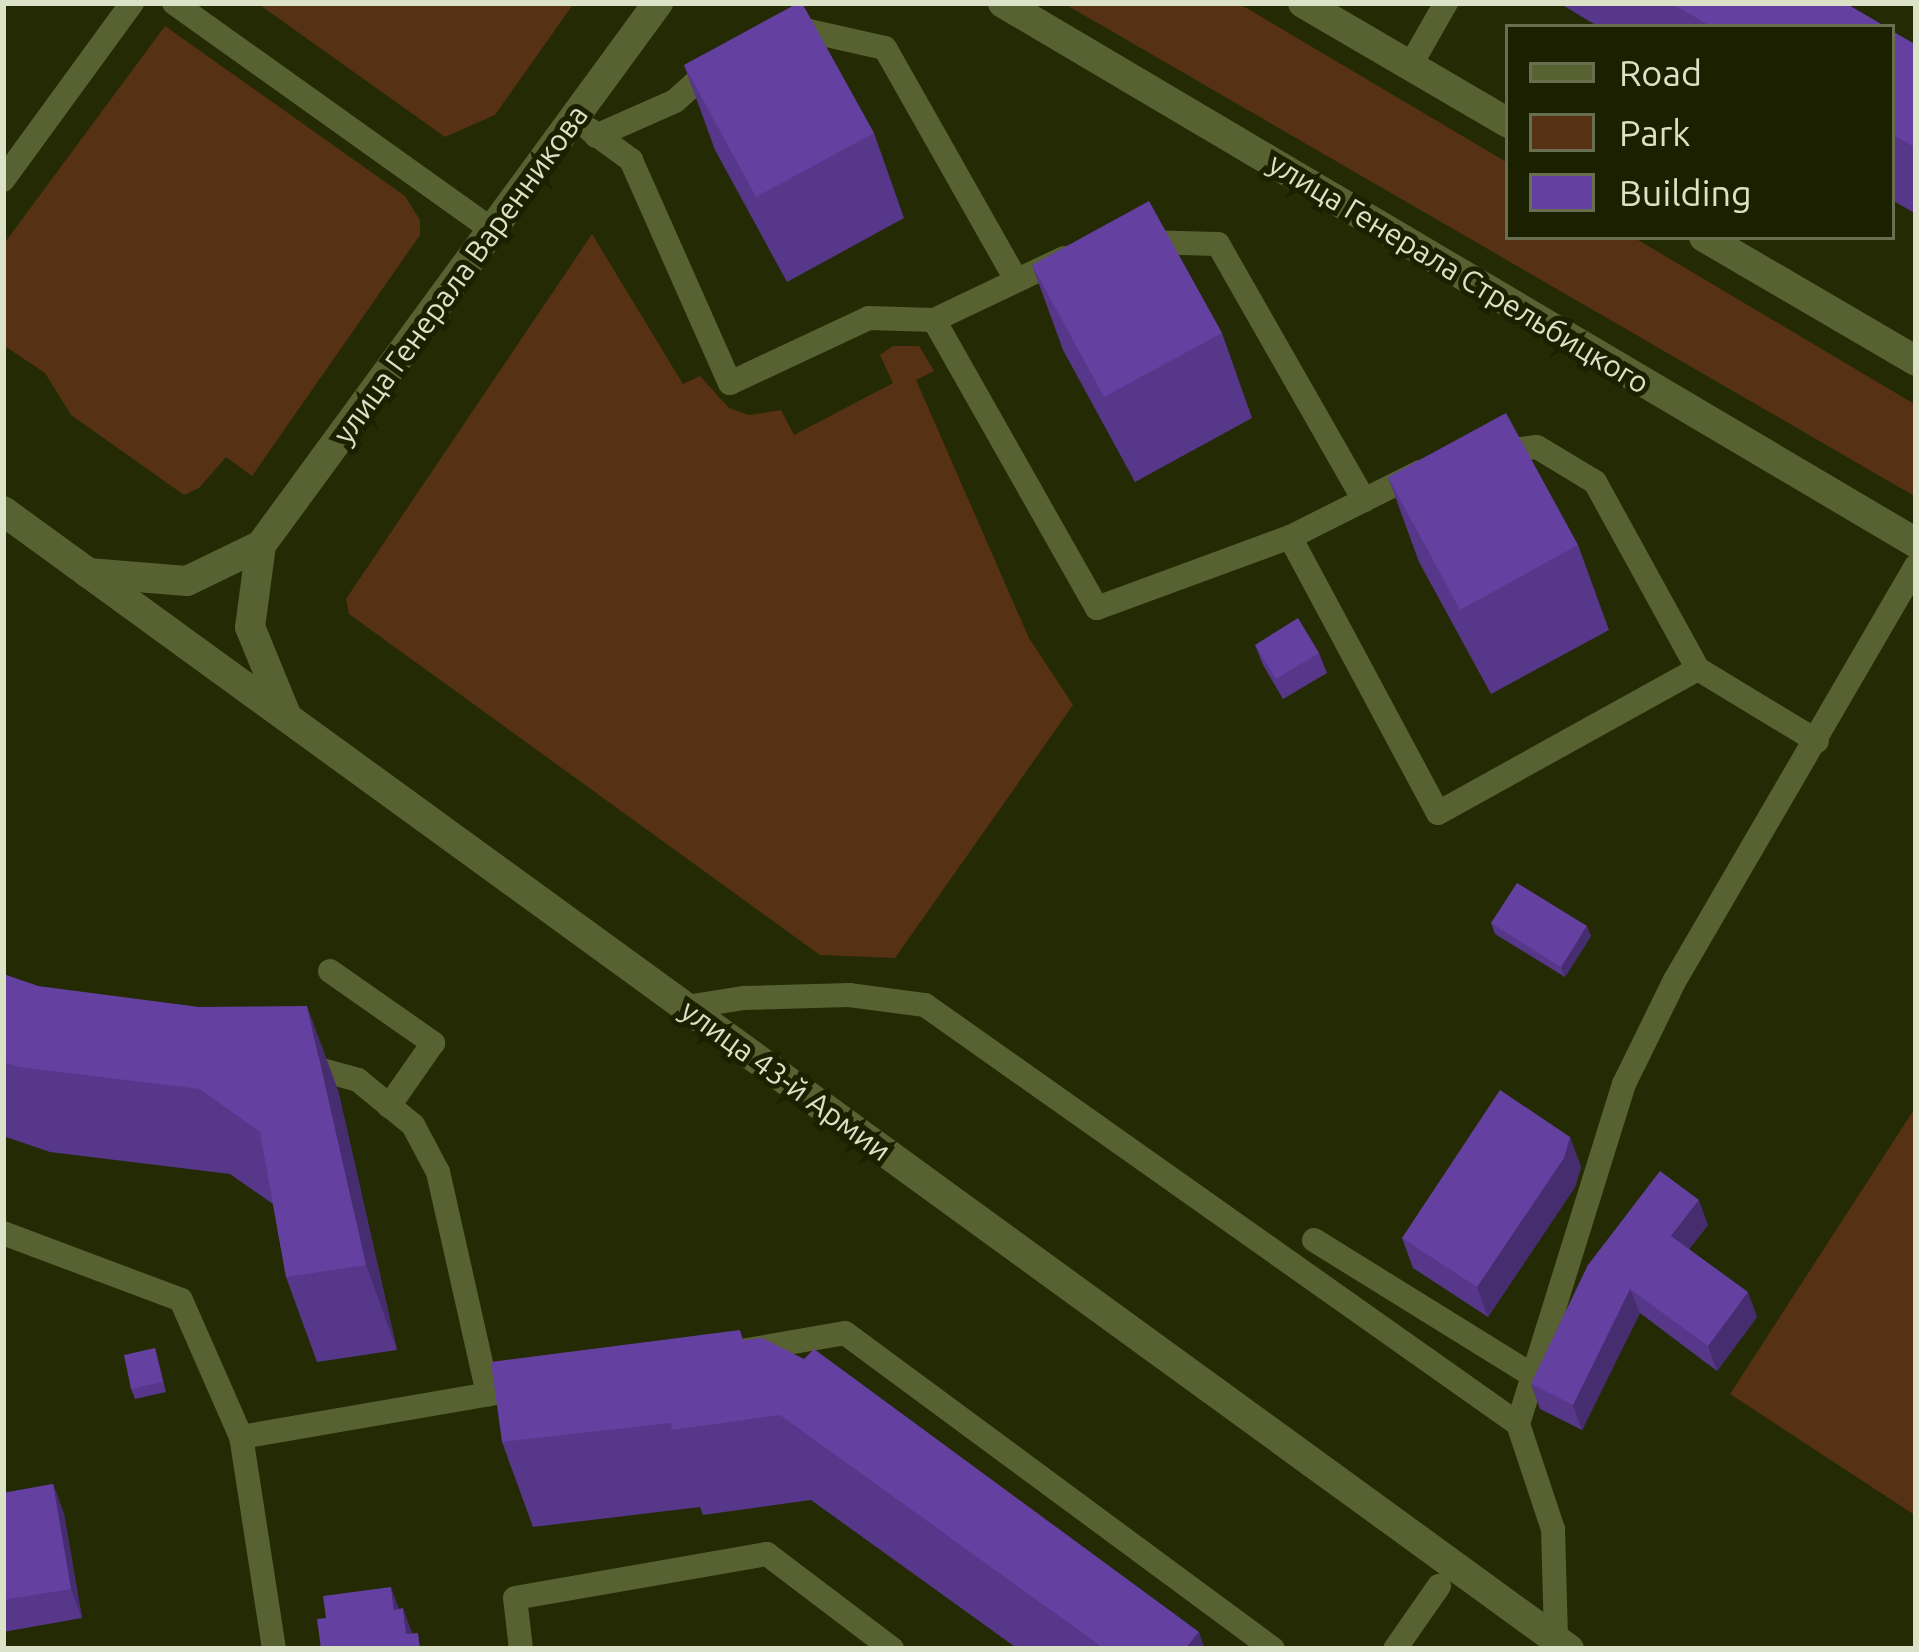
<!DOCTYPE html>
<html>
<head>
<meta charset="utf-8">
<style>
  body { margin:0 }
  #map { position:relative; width:1919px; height:1652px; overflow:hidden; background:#242a04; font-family:Ubuntu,sans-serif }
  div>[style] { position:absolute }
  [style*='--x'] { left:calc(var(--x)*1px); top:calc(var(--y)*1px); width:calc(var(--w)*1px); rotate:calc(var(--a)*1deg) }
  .green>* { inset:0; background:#563113 }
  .service>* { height:24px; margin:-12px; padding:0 12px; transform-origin:12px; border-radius:12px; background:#586131 }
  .minor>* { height:30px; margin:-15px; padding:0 15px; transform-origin:15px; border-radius:15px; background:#586131 }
  .secondary>* { height:30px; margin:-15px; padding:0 15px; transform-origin:15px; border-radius:15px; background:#586131 }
  .wall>* { inset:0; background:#56378a }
  .shaded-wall>* { inset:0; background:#462d70 }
  .building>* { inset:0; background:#6440a0 }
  span { translate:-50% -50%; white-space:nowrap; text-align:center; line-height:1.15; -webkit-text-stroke:10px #1b2000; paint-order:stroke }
  .street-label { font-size:30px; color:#dce2c8 }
  .frame { position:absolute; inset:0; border:6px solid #dce2c8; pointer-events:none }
  .legend { position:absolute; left:1505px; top:24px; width:390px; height:216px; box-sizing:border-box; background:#1b2000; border:3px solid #686e50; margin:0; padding:15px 21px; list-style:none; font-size:36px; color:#dce2c8 }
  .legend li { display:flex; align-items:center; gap:24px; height:60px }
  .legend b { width:60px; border:3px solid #686e50 }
</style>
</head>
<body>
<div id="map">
  <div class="green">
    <i style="clip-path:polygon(257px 3px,574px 3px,495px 115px,445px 137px)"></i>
    <i style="clip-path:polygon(1063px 3px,1238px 3px,1508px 163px,1508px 237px,1633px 237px,1916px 405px,1916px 497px)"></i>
    <i style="clip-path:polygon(165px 26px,405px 196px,420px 220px,420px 235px,252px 476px,226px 457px,199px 488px,184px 495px,71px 415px,45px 373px,3px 345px,3px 245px)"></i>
    <i style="clip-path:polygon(592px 234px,683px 384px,700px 376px,729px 408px,749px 415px,781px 410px,794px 435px,893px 383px,880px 355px,893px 346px,919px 346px,934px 371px,916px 380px,1029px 638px,1073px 705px,895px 958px,820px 955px,349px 614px,346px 599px)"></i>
    <i style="clip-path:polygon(1915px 1108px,1916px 1108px,1916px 1516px,1730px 1394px)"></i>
  </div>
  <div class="service">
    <i style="--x:174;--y:3;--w:391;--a:35.5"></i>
    <i style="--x:791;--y:27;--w:96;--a:12.6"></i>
    <i style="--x:885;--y:48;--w:266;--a:60.5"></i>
    <i style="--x:1410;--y:66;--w:73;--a:-60.3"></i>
    <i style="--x:590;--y:130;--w:51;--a:36.2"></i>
    <i style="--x:631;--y:160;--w:244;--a:66.1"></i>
    <i style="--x:730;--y:383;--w:153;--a:-25.1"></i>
    <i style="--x:869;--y:318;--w:65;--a:1.8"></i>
    <i style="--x:596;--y:136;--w:86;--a:-23.9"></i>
    <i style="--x:675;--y:101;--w:52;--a:-41.9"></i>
    <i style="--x:3;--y:180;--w:219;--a:-53.9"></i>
    <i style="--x:1143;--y:242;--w:75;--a:1.5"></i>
    <i style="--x:1218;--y:244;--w:295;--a:60.3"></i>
    <i style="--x:1064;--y:258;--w:144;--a:154.5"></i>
    <i style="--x:934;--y:320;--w:331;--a:60.5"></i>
    <i style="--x:1097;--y:608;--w:206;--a:-20.2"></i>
    <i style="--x:1493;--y:452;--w:44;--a:-6.5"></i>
    <i style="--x:1537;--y:447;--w:68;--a:31.1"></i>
    <i style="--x:1595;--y:482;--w:213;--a:61.2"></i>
    <i style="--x:1698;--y:669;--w:139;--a:31.2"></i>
    <i style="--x:1420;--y:472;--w:145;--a:153.4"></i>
    <i style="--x:1290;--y:537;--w:313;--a:61.8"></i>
    <i style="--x:1438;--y:813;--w:297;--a:-29"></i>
    <i style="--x:330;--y:971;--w:126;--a:35"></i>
    <i style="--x:433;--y:1043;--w:77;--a:124.9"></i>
    <i style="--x:686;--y:1007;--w:59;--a:-8.8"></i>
    <i style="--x:744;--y:998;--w:105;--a:-1.6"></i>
    <i style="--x:849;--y:995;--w:77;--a:7.5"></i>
    <i style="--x:925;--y:1005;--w:726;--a:35.24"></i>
    <i style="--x:1518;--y:1424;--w:111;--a:71.6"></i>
    <i style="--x:1553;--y:1529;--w:110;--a:88.4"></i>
    <i style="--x:300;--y:1064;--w:60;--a:15.4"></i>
    <i style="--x:358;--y:1080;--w:71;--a:39.3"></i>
    <i style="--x:413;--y:1125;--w:53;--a:62"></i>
    <i style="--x:438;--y:1172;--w:228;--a:77.3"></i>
    <i style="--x:3;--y:1233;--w:190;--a:20.6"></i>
    <i style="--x:181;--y:1300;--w:150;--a:66.3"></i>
    <i style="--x:1314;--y:1240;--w:258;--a:31.8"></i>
    <i style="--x:747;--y:1350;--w:99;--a:-9.8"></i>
    <i style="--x:845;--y:1333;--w:532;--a:36.44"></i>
    <i style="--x:1518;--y:1424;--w:356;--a:-72.7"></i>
    <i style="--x:1624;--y:1084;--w:116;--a:-63.9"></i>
    <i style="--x:1675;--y:980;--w:479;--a:-59.8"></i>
    <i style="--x:274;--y:1649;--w:215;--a:-98.8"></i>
    <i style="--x:241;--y:1437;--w:287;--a:-9.8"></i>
    <i style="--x:521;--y:1649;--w:51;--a:-96.7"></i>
    <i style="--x:515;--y:1598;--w:256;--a:-9.9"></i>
    <i style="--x:767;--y:1554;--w:157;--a:37.2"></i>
    <i style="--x:1395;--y:1649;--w:77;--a:-55.1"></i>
  </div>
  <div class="minor">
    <i style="--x:1003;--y:3;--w:1061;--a:30.6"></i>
    <i style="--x:1303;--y:3;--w:238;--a:30.3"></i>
    <i style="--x:1704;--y:237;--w:246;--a:30.3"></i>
    <i style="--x:261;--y:545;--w:83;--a:97.6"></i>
    <i style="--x:250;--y:627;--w:97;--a:67.7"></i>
    <i style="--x:88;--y:573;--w:99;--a:4.6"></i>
    <i style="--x:187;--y:581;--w:82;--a:-25.9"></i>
    <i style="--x:261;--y:545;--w:672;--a:-53.78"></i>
  </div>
  <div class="secondary">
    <i style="--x:3;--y:511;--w:1936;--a:36.01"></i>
  </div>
  <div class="wall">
    <i style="clip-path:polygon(1559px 3px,1845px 3px,1886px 27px,1599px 27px)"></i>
    <i style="clip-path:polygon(1892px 31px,1916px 45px,1916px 214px,1892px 200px)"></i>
    <i style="clip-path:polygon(684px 65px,874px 133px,904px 218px,787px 282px,715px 150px)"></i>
    <i style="clip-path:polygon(1032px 265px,1222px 333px,1252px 418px,1135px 482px,1063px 350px)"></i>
    <i style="clip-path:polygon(1388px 477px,1578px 545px,1609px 630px,1491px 694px,1419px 562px)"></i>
    <i style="clip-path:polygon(1255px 645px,1319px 653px,1327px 673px,1283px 699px,1263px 665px)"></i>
    <i style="clip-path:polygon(1491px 923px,1591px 936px,1565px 977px,1495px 934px)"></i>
    <i style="clip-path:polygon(3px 974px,338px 1090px,397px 1350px,317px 1362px,286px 1277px,273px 1204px,230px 1174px,50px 1152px,3px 1136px)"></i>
    <i style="clip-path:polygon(1570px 1137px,1581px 1167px,1575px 1187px,1488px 1317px,1413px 1268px,1402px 1238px)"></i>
    <i style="clip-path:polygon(1708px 1225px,1689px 1249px,1757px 1317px,1717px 1371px,1640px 1313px,1582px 1430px,1540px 1409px,1531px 1384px,1588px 1265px)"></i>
    <i style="clip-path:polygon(744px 1340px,1205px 1649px,1018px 1649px,811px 1500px,703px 1515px,700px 1507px,533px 1527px,502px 1442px)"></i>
    <i style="clip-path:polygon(155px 1348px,166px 1392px,135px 1399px,131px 1389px)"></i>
    <i style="clip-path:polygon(53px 1484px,64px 1514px,82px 1618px,3px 1632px,3px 1493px)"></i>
  </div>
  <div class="shaded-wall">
    <i style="clip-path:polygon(1587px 926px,1591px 936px,1565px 977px,1561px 967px)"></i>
    <i style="clip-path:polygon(307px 1006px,338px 1090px,397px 1350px,366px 1265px)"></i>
    <i style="clip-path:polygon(1570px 1137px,1581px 1167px,1575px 1187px,1488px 1317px,1477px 1287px)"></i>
    <i style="clip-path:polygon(1699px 1200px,1708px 1225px,1680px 1261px,1671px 1236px)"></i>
    <i style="clip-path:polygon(1630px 1289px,1640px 1313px,1582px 1430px,1573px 1405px)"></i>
    <i style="clip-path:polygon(1748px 1292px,1757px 1317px,1717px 1371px,1708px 1346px)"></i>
    <i style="clip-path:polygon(53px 1484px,64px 1514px,82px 1618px,71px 1589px)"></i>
    <i style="clip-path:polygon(391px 1587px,405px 1625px,403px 1608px,418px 1649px,409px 1649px,394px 1610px)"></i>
    <i style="clip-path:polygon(1199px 1632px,1205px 1649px,1185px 1649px)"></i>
  </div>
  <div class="building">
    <i style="clip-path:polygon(798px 3px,802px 3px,874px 133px,756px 197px,684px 65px)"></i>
    <i style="clip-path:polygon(1671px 3px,1845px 3px,1886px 27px,1712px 27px)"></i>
    <i style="clip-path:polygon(1892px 31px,1916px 45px,1916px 148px,1892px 134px)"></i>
    <i style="clip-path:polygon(1149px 201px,1222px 333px,1104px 397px,1032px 265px)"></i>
    <i style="clip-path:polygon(1506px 413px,1578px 545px,1460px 610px,1388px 477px)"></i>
    <i style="clip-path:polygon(1298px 618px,1319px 653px,1276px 679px,1255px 645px)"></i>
    <i style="clip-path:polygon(1517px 883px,1587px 926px,1561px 967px,1491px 923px)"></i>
    <i style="clip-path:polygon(3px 974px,38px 986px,199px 1007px,307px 1006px,366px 1265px,286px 1277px,260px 1132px,200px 1089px,19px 1067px,3px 1062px)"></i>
    <i style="clip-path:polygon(1500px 1090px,1570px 1137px,1564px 1158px,1477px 1287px,1402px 1238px)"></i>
    <i style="clip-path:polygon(1660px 1171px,1699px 1200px,1671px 1236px,1748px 1292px,1708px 1346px,1630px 1289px,1573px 1405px,1531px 1384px,1588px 1265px)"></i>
    <i style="clip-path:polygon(740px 1330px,743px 1340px,762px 1338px,804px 1359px,814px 1349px,1199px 1632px,1185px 1649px,1100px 1649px,1102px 1647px,780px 1415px,672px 1430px,671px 1423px,502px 1442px,491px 1362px)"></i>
    <i style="clip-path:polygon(155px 1348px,163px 1382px,131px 1389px,124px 1355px)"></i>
    <i style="clip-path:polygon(53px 1484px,71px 1589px,3px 1600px,3px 1493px)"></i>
    <i style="clip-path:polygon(391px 1587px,394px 1610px,403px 1608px,406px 1634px,418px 1633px,420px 1649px,321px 1649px,317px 1619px,326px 1618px,323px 1596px)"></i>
  </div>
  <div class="street-label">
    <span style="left:1459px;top:273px;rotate:31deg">улица Генерала Стрельбицкого</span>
    <span style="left:460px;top:274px;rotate:-54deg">улица Генерала Варенникова</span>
    <span style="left:786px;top:1080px;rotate:36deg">улица 43-й Армии</span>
  </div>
  <div class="frame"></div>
  <ul class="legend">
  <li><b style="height:15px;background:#586131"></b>Road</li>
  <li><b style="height:33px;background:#563113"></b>Park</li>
  <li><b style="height:33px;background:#6440a0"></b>Building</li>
  </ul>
</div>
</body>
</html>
